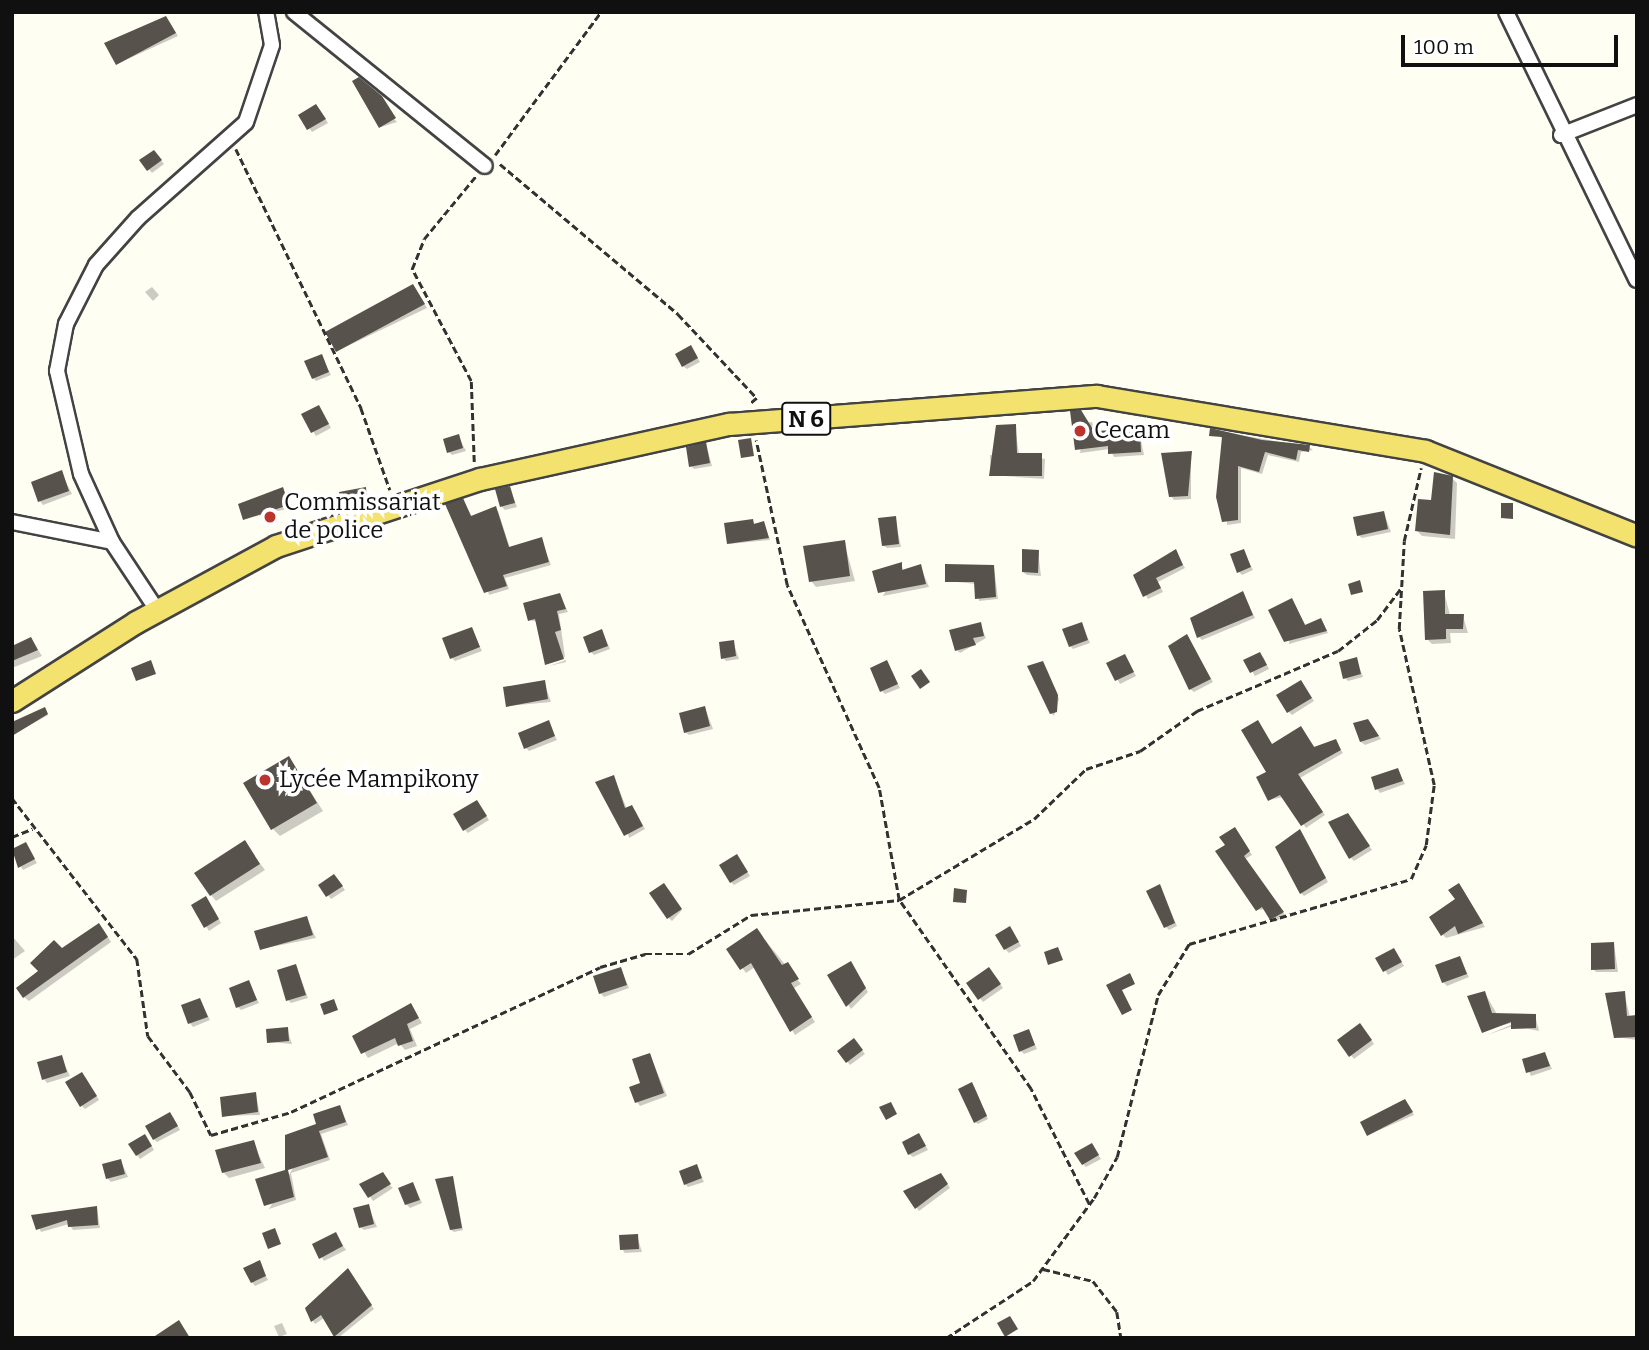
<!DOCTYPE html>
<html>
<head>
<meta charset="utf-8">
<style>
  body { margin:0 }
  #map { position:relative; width:1649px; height:1350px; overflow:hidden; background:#fffef3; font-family:Bitter,serif }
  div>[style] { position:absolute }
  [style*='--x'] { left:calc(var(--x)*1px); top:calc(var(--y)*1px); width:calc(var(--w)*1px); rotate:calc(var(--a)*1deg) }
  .shadow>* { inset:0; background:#0003 }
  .building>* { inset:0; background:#58524d }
  .path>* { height:2.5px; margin-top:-1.25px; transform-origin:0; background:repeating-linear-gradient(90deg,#323232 0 7px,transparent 0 10.5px) }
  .roads { filter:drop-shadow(2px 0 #434343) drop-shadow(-2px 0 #434343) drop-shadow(0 2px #434343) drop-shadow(0 -2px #434343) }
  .minor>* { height:14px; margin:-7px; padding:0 7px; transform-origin:7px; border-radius:7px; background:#fff }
  .primary>* { height:21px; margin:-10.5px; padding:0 10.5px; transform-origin:10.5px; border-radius:10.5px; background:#f3e26e }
  .dots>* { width:19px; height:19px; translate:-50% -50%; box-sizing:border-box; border:4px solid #fff; border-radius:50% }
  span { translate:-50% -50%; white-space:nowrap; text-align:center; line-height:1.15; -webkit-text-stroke:7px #fff; paint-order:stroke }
  .shield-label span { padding:2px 5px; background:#fff; border:2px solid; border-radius:5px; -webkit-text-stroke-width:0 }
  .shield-label { font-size:23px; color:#101010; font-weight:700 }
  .poi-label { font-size:24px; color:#101010 }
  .left { translate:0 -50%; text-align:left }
  .frame { position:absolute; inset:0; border:14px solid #101010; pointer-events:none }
  .scale { position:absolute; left:1401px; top:35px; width:217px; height:32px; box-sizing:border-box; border:4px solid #101010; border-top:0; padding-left:9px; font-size:21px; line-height:24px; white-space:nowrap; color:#101010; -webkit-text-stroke:5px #fff; paint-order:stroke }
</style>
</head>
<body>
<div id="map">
  <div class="shadow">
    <i style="clip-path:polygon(169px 21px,178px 36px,117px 64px)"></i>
    <i style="clip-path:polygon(359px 79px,397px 122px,381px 127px)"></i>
    <i style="clip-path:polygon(319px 109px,328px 123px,312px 132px,300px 115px)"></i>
    <i style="clip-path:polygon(157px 155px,164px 164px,152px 173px,142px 161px)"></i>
    <i style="clip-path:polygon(152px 287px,159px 295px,153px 301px,145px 292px)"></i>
    <i style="clip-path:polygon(416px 290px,427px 308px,337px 351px)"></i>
    <i style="clip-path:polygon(694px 351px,700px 362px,687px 369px,683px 366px)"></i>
    <i style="clip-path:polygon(321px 356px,331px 375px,316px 381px,313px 378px)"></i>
    <i style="clip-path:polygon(322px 411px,331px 428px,316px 436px,303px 415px)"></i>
    <i style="clip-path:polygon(1092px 422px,1096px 433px,1139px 431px,1144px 455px,1114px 457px,1110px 449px,1080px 453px,1085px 423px)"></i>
    <i style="clip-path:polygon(1015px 426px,1019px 454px,1045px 459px,1044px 479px,991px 475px,990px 455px,999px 455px)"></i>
    <i style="clip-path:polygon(1212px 430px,1309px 447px,1313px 450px,1301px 452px,1299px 462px,1268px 455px,1262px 474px,1241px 468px,1241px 523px,1227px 525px,1224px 440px)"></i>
    <i style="clip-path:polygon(458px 436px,466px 451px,452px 455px,449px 452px)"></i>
    <i style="clip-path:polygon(706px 444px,712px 466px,694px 469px,691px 466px)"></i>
    <i style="clip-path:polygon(1191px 453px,1191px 499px,1174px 500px,1171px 496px)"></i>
    <i style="clip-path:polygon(61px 472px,72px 494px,43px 505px,40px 501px)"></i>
    <i style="clip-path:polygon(1452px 478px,1457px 483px,1455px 539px,1422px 536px,1417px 531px)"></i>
    <i style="clip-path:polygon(510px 488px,517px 507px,505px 510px,501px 506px)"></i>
    <i style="clip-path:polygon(282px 489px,291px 508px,245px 519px)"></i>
    <i style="clip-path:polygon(365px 489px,369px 504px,343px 505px)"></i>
    <i style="clip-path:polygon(463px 500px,472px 517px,498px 511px,510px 548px,541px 539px,551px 565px,505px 578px,509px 589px,489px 595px)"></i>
    <i style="clip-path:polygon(1384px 513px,1391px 532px,1362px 538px,1358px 535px)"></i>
    <i style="clip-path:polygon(895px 518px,901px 547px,887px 548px,883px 545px)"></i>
    <i style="clip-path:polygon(764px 523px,770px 540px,729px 544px,726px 525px)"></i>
    <i style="clip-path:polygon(844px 542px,855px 581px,816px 587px,811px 581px)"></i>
    <i style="clip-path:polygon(1038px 551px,1041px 576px,1027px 575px,1023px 572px)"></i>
    <i style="clip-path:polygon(1175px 551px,1185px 568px,1158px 582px,1163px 592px,1148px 599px,1135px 576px)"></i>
    <i style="clip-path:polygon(1243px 551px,1253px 570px,1242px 575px,1239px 572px)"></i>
    <i style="clip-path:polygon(901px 564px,904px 571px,920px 566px,929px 587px,883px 596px)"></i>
    <i style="clip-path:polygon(994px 567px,998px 599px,979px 601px,976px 584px,947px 581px)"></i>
    <i style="clip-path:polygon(1444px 592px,1450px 615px,1463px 616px,1468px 633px,1450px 633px,1451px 643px,1432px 644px,1427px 639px)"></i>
    <i style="clip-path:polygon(1243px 593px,1255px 618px,1202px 640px,1199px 637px)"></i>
    <i style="clip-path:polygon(560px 595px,568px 612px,559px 614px,565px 657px,547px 663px,538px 622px,530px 620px)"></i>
    <i style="clip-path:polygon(1292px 600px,1306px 626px,1323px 623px,1328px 633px,1289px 644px)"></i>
    <i style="clip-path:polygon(980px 624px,986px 638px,960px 653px,957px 650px)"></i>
    <i style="clip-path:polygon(1082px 624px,1090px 643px,1073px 649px,1070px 646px)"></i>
    <i style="clip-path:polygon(471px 629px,482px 651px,455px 661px,452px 658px)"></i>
    <i style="clip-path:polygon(602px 631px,610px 649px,594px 655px,591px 652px)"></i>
    <i style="clip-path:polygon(1187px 636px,1213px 682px,1194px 692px,1190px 689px)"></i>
    <i style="clip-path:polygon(31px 639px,42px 656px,12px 668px,12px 648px)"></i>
    <i style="clip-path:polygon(733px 642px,739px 659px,726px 661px,723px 658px)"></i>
    <i style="clip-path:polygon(1125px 656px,1136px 676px,1120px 684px,1109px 664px)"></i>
    <i style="clip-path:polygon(1263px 657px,1269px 669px,1255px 676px,1246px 661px)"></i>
    <i style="clip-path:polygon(1356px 659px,1363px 677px,1348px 681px,1345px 678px)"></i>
    <i style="clip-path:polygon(566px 660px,566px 662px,549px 666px)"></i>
    <i style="clip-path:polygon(887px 662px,900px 688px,885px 694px,882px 691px)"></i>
    <i style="clip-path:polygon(1043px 663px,1059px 699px,1054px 716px,1051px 713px)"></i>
    <i style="clip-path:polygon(544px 682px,551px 702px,508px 706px)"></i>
    <i style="clip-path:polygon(1304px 686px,1314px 701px,1292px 715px,1289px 712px)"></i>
    <i style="clip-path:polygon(705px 708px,713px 729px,689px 735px,685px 732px)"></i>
    <i style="clip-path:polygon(45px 710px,48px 715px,16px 733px)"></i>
    <i style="clip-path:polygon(1368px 721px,1381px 739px,1365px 745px,1361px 742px)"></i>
    <i style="clip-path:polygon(548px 722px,557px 740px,529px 751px,526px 748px)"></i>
    <i style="clip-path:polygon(1304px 732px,1317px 750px,1335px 741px,1343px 753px,1300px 778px,1325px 815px,1306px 828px,1284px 797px,1269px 800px,1273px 745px)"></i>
    <i style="clip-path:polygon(289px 758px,323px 811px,280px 836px,273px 829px)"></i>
    <i style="clip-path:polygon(1398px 770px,1405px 784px,1380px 793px,1377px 789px)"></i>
    <i style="clip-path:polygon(614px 777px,627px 809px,635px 810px,645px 829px,629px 838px)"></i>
    <i style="clip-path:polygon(477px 802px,489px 820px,468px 833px,465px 830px)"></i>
    <i style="clip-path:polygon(1351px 818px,1372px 850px,1354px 861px,1351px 858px)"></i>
    <i style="clip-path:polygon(1300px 831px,1328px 882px,1304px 896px,1301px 893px)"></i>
    <i style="clip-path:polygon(1238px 832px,1252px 855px,1245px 859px,1285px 915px,1275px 922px,1266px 909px,1258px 910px,1218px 852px)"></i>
    <i style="clip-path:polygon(245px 843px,265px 870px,216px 901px,211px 895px)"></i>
    <i style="clip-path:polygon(26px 844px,37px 863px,23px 870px,12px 851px)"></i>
    <i style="clip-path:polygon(740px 860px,750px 876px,734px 885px,731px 882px)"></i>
    <i style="clip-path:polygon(337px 879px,345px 890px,331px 899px,320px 885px)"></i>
    <i style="clip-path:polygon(1160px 886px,1177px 926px,1169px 930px,1166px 927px)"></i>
    <i style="clip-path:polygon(1462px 888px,1485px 927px,1446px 938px,1443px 935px)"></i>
    <i style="clip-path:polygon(667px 889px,682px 910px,672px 921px,669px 918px)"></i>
    <i style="clip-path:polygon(209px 902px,221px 923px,209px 931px,193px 906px)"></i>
    <i style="clip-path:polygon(306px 917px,316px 938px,261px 949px)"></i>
    <i style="clip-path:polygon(103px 929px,111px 942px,29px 1001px,24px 997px,62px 950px)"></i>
    <i style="clip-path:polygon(757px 930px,801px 984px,794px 988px,815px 1022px,795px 1035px,755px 967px,746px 973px,728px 949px)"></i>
    <i style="clip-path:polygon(1013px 932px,1021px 946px,1009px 953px,1005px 949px)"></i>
    <i style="clip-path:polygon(12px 936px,25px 951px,12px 960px)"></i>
    <i style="clip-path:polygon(1614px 944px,1618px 972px,1596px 972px,1593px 969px)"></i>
    <i style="clip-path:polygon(1394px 950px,1404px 966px,1388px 975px,1378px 959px)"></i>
    <i style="clip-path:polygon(1460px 958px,1469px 977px,1447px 986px,1443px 982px)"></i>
    <i style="clip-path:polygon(296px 966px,308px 998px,291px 1003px,288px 1000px)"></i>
    <i style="clip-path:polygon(854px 967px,868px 992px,851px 1009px,830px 976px)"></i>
    <i style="clip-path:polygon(621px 969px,629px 988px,604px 997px,600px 993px)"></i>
    <i style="clip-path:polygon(992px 973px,1003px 988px,983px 1002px,969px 984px)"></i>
    <i style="clip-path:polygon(249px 983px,259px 1003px,241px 1010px,238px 1007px)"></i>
    <i style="clip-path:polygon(1624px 992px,1630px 1017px,1637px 1017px,1637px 1040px,1616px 1037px)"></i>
    <i style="clip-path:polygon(1485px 993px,1498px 1016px,1535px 1015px,1539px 1031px,1513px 1026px,1487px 1035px,1520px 1021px,1483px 1030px)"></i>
    <i style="clip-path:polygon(200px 1000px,210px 1020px,193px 1027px,190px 1023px)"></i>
    <i style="clip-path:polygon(411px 1005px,422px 1023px,410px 1029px,417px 1046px,405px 1050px,399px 1043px,368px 1058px,355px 1037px)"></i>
    <i style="clip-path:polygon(287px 1029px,292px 1044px,269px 1042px)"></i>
    <i style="clip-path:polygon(1363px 1029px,1374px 1044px,1354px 1059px,1339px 1041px)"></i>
    <i style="clip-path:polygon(1029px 1031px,1037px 1049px,1024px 1054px,1021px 1051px)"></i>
    <i style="clip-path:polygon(857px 1044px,865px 1054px,850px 1065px,847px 1061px)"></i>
    <i style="clip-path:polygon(1545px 1054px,1552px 1069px,1531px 1076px,1524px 1060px)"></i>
    <i style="clip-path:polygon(650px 1055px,667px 1096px,640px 1106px,637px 1102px)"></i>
    <i style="clip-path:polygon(61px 1057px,70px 1076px,47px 1083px,44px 1079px)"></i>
    <i style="clip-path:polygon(85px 1077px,99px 1100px,85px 1109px,82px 1106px)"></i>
    <i style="clip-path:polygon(974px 1086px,988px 1119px,978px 1124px,975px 1122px)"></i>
    <i style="clip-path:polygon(256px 1094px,260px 1115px,224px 1116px)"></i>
    <i style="clip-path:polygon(1407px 1103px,1414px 1115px,1368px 1135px)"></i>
    <i style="clip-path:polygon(340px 1107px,348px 1125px,321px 1134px,330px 1160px,291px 1173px,296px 1200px,269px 1209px,318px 1125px)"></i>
    <i style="clip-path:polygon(173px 1117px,180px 1130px,157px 1142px,154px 1139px)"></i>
    <i style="clip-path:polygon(919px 1135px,928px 1150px,913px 1157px,909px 1154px)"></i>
    <i style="clip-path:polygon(148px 1140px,154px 1150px,140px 1159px,137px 1155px)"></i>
    <i style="clip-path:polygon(253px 1142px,265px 1168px,229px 1178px,223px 1172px)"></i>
    <i style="clip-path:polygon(1092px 1145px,1101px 1159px,1086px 1167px,1083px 1164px)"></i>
    <i style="clip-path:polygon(121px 1161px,128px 1177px,111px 1182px,107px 1178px)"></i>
    <i style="clip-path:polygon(696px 1166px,704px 1182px,688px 1187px,685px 1184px)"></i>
    <i style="clip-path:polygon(380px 1176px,393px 1188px,373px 1201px,362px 1185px)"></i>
    <i style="clip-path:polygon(452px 1177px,463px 1230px,454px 1232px,451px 1230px)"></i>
    <i style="clip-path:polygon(944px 1179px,950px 1188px,919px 1211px,905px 1191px)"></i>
    <i style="clip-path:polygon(413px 1184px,422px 1203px,410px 1208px,406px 1204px)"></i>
    <i style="clip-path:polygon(368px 1206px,377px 1227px,364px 1230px,360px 1227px)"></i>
    <i style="clip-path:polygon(97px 1208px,100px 1228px,73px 1230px,69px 1224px,41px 1232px,34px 1216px)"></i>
    <i style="clip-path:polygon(335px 1234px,346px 1250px,324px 1261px,314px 1245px)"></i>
    <i style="clip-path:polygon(637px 1236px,642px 1252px,625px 1253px,622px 1249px)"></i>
    <i style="clip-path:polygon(259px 1262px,268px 1280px,255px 1286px,252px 1282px)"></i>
    <i style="clip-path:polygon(348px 1270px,374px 1309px,338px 1338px,324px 1318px,315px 1324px,305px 1310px)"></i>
    <i style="clip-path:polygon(282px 1323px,287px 1334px,279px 1337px,274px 1326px)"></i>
  </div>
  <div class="building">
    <i style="clip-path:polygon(166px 16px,176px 33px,116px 65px,104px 43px)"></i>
    <i style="clip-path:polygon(359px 77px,382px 96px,396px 118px,379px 128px,352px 81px)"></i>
    <i style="clip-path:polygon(316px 104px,326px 119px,307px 130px,298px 115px)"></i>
    <i style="clip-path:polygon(154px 150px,162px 160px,147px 171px,139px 160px)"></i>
    <i style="clip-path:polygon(413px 284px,425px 304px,336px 352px,325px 332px)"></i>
    <i style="clip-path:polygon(691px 345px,698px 358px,682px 367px,675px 354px)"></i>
    <i style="clip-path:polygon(322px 354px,329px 372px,312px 379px,304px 361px)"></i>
    <i style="clip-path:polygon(319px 405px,329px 424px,311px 433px,301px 414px)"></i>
    <i style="clip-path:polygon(1081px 410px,1094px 431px,1140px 429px,1141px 452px,1108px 454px,1108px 446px,1075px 450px,1070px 411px)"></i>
    <i style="clip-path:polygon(1016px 424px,1017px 453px,1042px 453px,1042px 476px,989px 476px,996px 425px)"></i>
    <i style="clip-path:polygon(1210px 428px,1262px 440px,1310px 445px,1309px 452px,1298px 450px,1296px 460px,1265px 452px,1259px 472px,1238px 466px,1238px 520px,1222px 522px,1216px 497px,1222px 437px,1209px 436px)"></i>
    <i style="clip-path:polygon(459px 434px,463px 448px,447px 453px,443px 439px)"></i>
    <i style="clip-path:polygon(751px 438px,754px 456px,741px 458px,738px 440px)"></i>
    <i style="clip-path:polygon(706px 442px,710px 463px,689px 467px,686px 447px)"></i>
    <i style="clip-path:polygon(1192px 451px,1188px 496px,1169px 497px,1161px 453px)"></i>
    <i style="clip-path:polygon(62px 470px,69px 491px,38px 502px,31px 482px)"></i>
    <i style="clip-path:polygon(1434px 472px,1453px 476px,1450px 535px,1415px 531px,1418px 499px,1431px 500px)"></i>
    <i style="clip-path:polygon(510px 486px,515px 503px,500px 507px,495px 489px)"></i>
    <i style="clip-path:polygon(283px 487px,289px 505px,243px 520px,238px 504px)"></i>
    <i style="clip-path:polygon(366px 487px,367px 502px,341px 505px,339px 492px)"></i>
    <i style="clip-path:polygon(463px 498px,471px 516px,496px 506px,509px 547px,542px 537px,549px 562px,503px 575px,507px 586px,484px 593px,445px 504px)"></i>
    <i style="clip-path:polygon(1501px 503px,1513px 503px,1513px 519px,1501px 518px)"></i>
    <i style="clip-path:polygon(1384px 511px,1388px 529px,1357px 536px,1353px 517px)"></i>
    <i style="clip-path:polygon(896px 516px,899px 544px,882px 546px,878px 518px)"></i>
    <i style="clip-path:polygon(753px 519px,754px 524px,764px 521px,769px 538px,727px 544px,724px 523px)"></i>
    <i style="clip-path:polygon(845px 540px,850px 576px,809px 582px,803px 546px)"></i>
    <i style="clip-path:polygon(1022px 549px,1039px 550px,1038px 573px,1022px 572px)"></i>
    <i style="clip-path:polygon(1176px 549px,1183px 565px,1156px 578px,1161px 588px,1143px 597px,1133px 575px)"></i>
    <i style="clip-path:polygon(1244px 549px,1251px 567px,1237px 573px,1230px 554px)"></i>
    <i style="clip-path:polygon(902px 562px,902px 570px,921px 564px,926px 584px,878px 593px,872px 571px)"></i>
    <i style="clip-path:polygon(945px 564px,994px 565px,996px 597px,975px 599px,974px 582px,945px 582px)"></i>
    <i style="clip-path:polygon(1360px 580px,1363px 592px,1351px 595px,1348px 584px)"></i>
    <i style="clip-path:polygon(1445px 590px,1445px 614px,1464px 614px,1463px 629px,1446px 629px,1446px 639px,1425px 640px,1423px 591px)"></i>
    <i style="clip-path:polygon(1243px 591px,1253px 615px,1197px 638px,1190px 618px)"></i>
    <i style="clip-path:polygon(560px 593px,566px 609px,557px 611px,561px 630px,555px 632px,564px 659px,545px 665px,535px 619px,528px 621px,523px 603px)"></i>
    <i style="clip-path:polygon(1292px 598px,1305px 625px,1321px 618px,1327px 631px,1284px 642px,1268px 610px)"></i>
    <i style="clip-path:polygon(981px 622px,984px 636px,973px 638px,976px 645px,955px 651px,949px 630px)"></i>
    <i style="clip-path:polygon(1082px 622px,1088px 640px,1069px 647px,1062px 629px)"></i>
    <i style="clip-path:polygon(472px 627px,480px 647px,450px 659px,442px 638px)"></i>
    <i style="clip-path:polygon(602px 629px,608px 646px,589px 653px,583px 637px)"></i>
    <i style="clip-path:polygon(1187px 634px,1211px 679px,1189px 690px,1168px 646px)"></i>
    <i style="clip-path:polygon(31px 637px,38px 650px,12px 661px,12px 646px)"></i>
    <i style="clip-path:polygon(734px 640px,736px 656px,721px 659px,719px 642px)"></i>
    <i style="clip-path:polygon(1260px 652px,1267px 665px,1250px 673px,1243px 660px)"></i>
    <i style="clip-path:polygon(1125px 654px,1134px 672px,1115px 681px,1106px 663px)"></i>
    <i style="clip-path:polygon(1357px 657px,1361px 674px,1343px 679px,1339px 662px)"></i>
    <i style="clip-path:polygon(151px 660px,156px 674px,136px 681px,131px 668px)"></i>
    <i style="clip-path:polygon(887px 660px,898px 684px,880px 692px,870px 668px)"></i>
    <i style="clip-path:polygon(1043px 661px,1058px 695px,1057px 712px,1050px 714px,1027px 666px)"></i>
    <i style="clip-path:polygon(921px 669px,930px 682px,920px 689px,911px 676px)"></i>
    <i style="clip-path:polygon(545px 680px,548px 699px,506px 707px,503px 687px)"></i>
    <i style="clip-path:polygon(1301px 680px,1312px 698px,1287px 713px,1276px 695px)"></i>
    <i style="clip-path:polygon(705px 706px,710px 726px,684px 733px,679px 713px)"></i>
    <i style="clip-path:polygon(45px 707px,48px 714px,12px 736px,12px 722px)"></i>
    <i style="clip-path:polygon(1368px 719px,1379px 736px,1360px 742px,1353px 723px)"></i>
    <i style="clip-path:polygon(549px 720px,555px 736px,524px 749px,518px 733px)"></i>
    <i style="clip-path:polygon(1258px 720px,1272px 744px,1301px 726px,1314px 747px,1336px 739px,1341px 750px,1298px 774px,1323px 812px,1301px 826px,1280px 795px,1268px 801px,1256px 777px,1266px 772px,1241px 730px)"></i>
    <i style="clip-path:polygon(289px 756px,317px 803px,271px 830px,243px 783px)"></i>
    <i style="clip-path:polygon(1398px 768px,1403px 781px,1375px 790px,1371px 777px)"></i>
    <i style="clip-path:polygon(614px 775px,625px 808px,632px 805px,643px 826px,624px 836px,595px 782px)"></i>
    <i style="clip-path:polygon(477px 800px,487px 816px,463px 831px,453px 814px)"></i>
    <i style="clip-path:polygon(1348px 813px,1370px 846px,1349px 859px,1328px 822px)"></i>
    <i style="clip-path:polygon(1235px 827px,1250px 851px,1244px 856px,1284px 912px,1270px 920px,1262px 907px,1256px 911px,1215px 851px,1225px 845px,1219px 837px)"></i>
    <i style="clip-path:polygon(1300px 829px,1326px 878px,1300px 894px,1275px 847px)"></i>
    <i style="clip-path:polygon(245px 840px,260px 864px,210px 896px,194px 873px)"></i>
    <i style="clip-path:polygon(26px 842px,35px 859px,18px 868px,12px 849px)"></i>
    <i style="clip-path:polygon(737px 854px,748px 872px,730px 883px,719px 865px)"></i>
    <i style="clip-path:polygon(334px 874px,343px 886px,326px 897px,318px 885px)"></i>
    <i style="clip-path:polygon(664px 883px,682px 909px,667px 919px,649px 893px)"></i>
    <i style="clip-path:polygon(1459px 883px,1483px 923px,1458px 934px,1455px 926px,1441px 936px,1429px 917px,1455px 899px,1448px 890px)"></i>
    <i style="clip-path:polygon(1160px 884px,1175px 923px,1164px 928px,1146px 891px)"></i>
    <i style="clip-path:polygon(954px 888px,967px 890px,966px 903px,953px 902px)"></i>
    <i style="clip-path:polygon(206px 896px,219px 919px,204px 928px,191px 905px)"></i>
    <i style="clip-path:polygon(307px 916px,313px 935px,260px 950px,254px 931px)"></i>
    <i style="clip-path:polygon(99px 923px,108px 937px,23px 998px,16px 988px,38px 971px,30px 963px,54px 940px,62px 948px)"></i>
    <i style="clip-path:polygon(1010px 926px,1019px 942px,1004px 950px,995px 935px)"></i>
    <i style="clip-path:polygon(757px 928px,782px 965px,788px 962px,799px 979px,791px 983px,812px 1017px,790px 1032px,751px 963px,740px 970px,726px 949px)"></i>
    <i style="clip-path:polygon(1614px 942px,1615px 969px,1591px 970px,1591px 943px)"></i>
    <i style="clip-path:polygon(1058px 947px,1063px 960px,1048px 965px,1044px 952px)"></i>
    <i style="clip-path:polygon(1394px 948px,1402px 962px,1383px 972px,1375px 958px)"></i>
    <i style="clip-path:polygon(1460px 956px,1467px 974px,1442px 983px,1435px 965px)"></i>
    <i style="clip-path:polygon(851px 961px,866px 988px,846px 1007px,827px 975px)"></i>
    <i style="clip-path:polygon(296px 964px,306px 995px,286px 1001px,277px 970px)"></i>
    <i style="clip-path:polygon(621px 967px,627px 985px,599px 994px,593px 976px)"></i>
    <i style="clip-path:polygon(989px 967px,1001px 984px,978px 1000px,966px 983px)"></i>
    <i style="clip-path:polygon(1130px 973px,1135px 984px,1122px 990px,1132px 1010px,1122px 1015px,1106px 985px)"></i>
    <i style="clip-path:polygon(249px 980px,257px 1000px,236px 1008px,229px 988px)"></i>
    <i style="clip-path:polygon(1485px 991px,1492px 1013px,1536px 1014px,1536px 1028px,1511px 1029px,1511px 1022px,1482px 1033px,1467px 996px)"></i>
    <i style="clip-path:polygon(1625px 991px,1627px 1016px,1637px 1015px,1637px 1037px,1614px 1038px,1605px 993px)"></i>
    <i style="clip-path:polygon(200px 998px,208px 1017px,188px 1024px,181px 1005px)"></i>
    <i style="clip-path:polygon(334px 999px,338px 1010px,324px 1015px,320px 1004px)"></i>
    <i style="clip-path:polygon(411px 1003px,419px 1018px,407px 1024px,413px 1041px,398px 1046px,395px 1038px,361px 1054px,352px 1036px)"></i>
    <i style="clip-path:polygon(1360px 1023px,1372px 1040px,1349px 1057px,1337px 1040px)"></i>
    <i style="clip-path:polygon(288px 1027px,289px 1041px,267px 1043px,266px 1029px)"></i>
    <i style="clip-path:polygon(1029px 1029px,1035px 1045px,1019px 1052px,1013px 1035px)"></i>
    <i style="clip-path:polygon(854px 1038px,863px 1050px,846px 1063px,837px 1051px)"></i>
    <i style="clip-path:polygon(1545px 1052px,1550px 1066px,1526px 1073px,1522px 1059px)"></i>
    <i style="clip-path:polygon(650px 1053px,664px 1093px,635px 1103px,629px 1087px,640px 1083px,632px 1059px)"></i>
    <i style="clip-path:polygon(62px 1055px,67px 1072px,42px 1080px,37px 1062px)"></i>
    <i style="clip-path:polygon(82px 1072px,97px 1096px,80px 1107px,65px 1082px)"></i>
    <i style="clip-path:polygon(972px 1082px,987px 1116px,974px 1123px,958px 1089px)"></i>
    <i style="clip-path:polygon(256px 1092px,258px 1112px,222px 1117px,220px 1097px)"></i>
    <i style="clip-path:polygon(1405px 1099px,1413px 1112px,1367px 1136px,1360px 1122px)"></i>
    <i style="clip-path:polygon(891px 1102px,897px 1114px,886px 1120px,879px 1107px)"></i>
    <i style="clip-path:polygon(340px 1105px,346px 1122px,319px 1131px,328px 1157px,288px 1170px,294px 1197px,264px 1206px,255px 1179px,285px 1170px,285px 1135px,316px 1124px,313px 1114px)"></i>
    <i style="clip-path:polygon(170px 1112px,178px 1126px,153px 1140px,145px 1126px)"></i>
    <i style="clip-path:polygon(919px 1133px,926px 1146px,908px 1155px,902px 1142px)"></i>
    <i style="clip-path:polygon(145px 1134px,152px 1146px,136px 1156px,128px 1144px)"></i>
    <i style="clip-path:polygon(254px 1140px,261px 1163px,222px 1173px,215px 1150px)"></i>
    <i style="clip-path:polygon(1092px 1143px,1099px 1155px,1082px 1165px,1074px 1153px)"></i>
    <i style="clip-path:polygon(121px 1159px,125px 1174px,106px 1179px,102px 1164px)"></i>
    <i style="clip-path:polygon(697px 1164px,702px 1178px,684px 1185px,679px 1171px)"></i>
    <i style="clip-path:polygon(383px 1172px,391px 1184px,368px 1198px,359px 1184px)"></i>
    <i style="clip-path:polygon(941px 1173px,948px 1184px,915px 1209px,903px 1191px)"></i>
    <i style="clip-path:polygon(453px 1176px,462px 1228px,450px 1230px,435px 1179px)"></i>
    <i style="clip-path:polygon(413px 1182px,420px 1200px,405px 1205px,398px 1188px)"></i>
    <i style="clip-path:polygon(369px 1204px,374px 1224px,359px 1228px,353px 1208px)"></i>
    <i style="clip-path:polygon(97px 1206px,98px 1225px,68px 1227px,67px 1220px,36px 1230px,31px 1215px)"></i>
    <i style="clip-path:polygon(275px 1228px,281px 1244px,268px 1249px,262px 1233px)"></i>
    <i style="clip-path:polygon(336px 1232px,343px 1246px,319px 1259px,312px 1244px)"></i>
    <i style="clip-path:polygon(638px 1234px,639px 1249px,620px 1250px,619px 1235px)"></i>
    <i style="clip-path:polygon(260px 1260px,266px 1276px,251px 1283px,243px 1268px)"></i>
    <i style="clip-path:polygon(348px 1268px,372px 1305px,334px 1337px,321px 1315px,311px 1322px,305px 1308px)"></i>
    <i style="clip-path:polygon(1010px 1316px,1018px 1329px,1005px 1337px,997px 1323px)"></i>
    <i style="clip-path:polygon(179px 1320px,190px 1338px,152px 1338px)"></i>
  </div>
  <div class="path">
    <i style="--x:236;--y:149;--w:288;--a:64.2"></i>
    <i style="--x:361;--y:408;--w:87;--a:70.5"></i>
    <i style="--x:495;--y:155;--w:178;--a:-53.5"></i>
    <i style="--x:500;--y:164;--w:233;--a:40.1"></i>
    <i style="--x:678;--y:314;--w:115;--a:46.8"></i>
    <i style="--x:757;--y:398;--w:9;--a:139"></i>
    <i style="--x:474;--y:462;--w:81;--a:-92.1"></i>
    <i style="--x:471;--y:381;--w:127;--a:-117.8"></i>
    <i style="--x:412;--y:269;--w:32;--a:-68"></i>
    <i style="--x:424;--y:239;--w:82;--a:-50.5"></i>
    <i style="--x:12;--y:798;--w:204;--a:52.2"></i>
    <i style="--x:137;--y:959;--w:78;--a:81.9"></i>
    <i style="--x:148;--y:1036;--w:70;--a:53.1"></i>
    <i style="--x:190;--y:1092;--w:48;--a:64"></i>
    <i style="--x:211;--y:1135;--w:83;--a:-16"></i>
    <i style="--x:291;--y:1112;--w:341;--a:-25.1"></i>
    <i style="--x:600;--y:967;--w:47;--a:-16.1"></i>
    <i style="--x:645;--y:954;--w:43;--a:0"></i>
    <i style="--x:688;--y:954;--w:74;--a:-31.8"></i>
    <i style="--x:751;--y:915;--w:149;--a:-5.8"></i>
    <i style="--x:899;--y:900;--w:114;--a:-100.1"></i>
    <i style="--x:879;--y:788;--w:223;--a:-114.4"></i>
    <i style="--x:787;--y:585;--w:148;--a:-102.1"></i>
    <i style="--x:12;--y:837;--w:22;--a:-22"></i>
    <i style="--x:1089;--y:1204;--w:129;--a:-116.8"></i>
    <i style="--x:1031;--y:1089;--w:231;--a:-124.9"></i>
    <i style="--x:899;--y:900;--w:157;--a:-31"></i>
    <i style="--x:1034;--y:819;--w:72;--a:-43.9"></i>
    <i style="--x:1086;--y:769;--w:57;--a:-18.4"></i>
    <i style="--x:1140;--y:751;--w:70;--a:-35.1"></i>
    <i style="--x:1197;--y:711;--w:153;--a:-23.1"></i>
    <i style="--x:1338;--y:651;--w:50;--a:-38.5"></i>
    <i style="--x:1377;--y:620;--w:40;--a:-53"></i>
    <i style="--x:1043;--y:1269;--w:51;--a:13.5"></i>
    <i style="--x:1093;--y:1281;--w:39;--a:52"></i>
    <i style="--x:1117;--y:1312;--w:26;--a:81"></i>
    <i style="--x:946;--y:1338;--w:104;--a:-33.2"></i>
    <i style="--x:1033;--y:1281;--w:103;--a:-53.7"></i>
    <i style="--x:1094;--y:1198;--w:47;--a:-60.7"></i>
    <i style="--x:1117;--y:1157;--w:167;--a:-75.8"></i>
    <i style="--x:1158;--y:995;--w:60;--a:-58.7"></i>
    <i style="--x:1189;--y:944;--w:231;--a:-16.3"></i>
    <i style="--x:1411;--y:879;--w:37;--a:-66"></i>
    <i style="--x:1426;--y:845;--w:61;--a:-82.4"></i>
    <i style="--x:1434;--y:785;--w:160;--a:-102.6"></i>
    <i style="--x:1399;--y:629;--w:88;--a:-86.7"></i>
    <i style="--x:1404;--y:541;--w:75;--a:-76.9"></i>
  </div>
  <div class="roads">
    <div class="minor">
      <i style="--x:294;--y:12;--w:245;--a:38.9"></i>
      <i style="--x:1506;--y:12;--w:298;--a:64"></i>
      <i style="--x:1561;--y:135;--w:82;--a:-21.5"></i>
      <i style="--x:12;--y:522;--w:102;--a:11.3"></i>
      <i style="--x:157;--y:610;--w:82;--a:-123.5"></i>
      <i style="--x:112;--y:542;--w:75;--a:-114.5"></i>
      <i style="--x:81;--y:474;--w:106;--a:-103.1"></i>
      <i style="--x:57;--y:371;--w:48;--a:-79.2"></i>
      <i style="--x:66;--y:324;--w:66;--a:-63"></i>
      <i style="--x:96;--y:265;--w:63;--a:-48.2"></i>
      <i style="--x:138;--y:218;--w:144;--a:-41.6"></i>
      <i style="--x:246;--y:122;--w:81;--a:-71.3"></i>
      <i style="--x:272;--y:45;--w:34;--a:-100"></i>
    </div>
    <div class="primary">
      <i style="--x:12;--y:701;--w:147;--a:-32.5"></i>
      <i style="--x:136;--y:622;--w:159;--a:-28.5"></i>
      <i style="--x:276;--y:546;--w:215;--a:-18.2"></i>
      <i style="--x:480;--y:479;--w:255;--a:-12.5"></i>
      <i style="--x:729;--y:424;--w:369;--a:-4.4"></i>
      <i style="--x:1097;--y:396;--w:333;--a:9.5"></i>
      <i style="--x:1425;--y:451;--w:228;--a:21.8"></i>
    </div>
  </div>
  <div class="dots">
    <i style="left:1080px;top:431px;background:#bc352c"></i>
    <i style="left:270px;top:517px;background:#bc352c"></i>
    <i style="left:265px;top:780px;background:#bc352c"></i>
  </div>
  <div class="shield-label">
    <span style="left:806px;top:419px">N 6</span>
  </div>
  <div class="poi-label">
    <span class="left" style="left:1094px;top:431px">Cecam</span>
    <span class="left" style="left:284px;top:517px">Commissariat<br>de police</span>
    <span class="left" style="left:279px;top:780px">Lycée Mampikony</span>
  </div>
  <div class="frame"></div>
  <div class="scale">100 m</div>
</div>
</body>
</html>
